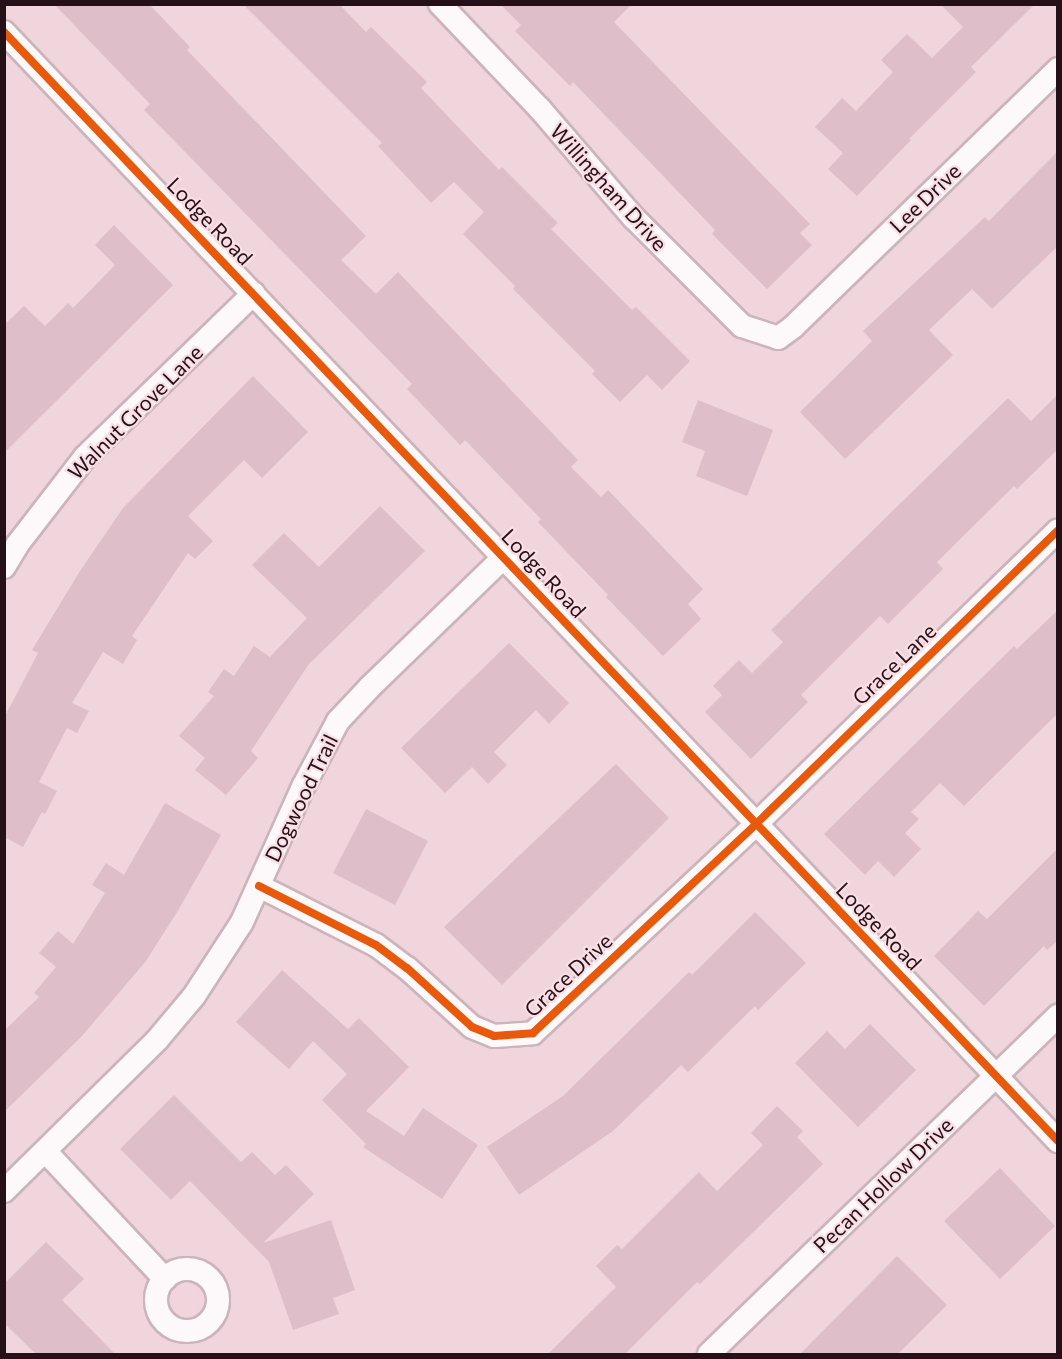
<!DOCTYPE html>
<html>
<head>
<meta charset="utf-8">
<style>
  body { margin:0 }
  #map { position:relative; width:1062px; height:1359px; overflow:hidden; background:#f0d5dd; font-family:Commissioner,sans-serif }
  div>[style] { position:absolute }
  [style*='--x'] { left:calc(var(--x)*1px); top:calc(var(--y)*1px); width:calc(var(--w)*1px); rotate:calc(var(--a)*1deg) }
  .building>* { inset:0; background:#debec8 }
  .roads { filter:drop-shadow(2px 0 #ccb4bc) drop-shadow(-2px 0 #ccb4bc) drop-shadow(0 2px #ccb4bc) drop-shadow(0 -2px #ccb4bc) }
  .minor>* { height:22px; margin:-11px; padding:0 11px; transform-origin:11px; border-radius:11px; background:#fdf9fa }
  .minor>.ring { margin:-11px; padding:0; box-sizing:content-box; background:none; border:22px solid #fdf9fa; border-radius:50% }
  .cycleway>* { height:8px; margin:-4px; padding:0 4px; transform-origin:4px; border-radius:4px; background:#e8590c }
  span { translate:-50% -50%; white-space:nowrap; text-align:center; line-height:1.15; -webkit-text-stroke:4.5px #f9dee6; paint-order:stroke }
  .street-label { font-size:21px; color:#261018 }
  .frame { position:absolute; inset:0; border:6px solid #261018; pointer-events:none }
</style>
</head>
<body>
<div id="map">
  <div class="building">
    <i style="clip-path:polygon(54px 4px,149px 4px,190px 47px,187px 50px,366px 236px,341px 260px,376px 294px,398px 272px,578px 460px,571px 467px,601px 497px,608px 490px,703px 589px,688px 604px,701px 619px,663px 656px,606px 597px,608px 595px,538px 522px,541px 519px,465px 440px,460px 445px,407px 389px,412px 384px,144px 110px,150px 104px)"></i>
    <i style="clip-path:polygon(243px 4px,339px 4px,366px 32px,371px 27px,427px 82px,421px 88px,499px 170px,502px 167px,558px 223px,551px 229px,632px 310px,636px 307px,690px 361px,662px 390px,647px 375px,620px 402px,592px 374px,595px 371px,513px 289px,515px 286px,463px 234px,484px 212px,454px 182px,431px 203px,378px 146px,382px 143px)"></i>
    <i style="clip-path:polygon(500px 4px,632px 4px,614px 22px,810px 224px,800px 233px,812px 245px,767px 289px,712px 234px,715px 230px,573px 82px,570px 86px,515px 31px,521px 25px)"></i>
    <i style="clip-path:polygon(940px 4px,1035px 4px,971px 67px,976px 72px,909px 139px,911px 140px,857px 196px,828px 169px,843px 153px,815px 127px,842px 98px,856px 111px,893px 72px,881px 60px,907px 34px,932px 58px,963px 27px)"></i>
    <i style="clip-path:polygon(1058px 151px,1058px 246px,992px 309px,972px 289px,929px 330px,953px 355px,845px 459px,800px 412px,872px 341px,863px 331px,985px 217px,989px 221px)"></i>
    <i style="clip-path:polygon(114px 225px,173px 285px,4px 453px,4px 325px,24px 306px,45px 326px,68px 303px,73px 308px,115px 265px,95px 245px)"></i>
    <i style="clip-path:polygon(253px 376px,308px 432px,262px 478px,244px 460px,188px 516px,213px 541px,195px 559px,188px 553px,132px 636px,137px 640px,123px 664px,103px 652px,72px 703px,89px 711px,77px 733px,67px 728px,39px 782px,57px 791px,45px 814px,42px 812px,23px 847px,4px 837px,4px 718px,38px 653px,32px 650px,80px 571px,123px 508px)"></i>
    <i style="clip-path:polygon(1058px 394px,1058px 449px,1017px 489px,1014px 486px,937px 562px,943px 569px,888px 624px,880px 616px,801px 695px,808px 702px,751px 759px,705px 712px,722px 695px,713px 686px,739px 660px,752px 673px,783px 642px,771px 630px,1008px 398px,1031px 421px)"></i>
    <i style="clip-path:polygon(698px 400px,773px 430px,747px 496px,696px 476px,705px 451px,682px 442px)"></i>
    <i style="clip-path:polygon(380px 506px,425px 551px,309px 664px,251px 751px,258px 758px,226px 795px,195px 770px,205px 758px,179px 736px,214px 696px,208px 692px,224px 669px,234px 676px,254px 646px,270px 657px,307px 618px,252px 565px,284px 533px,319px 567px)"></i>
    <i style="clip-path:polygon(1058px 610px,1058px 713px,964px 806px,940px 783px,911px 812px,919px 819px,905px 833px,921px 849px,894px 877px,878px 861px,865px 875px,824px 834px,1014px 646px,1017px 649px)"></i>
    <i style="clip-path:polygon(509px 643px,569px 703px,549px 724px,536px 710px,494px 752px,507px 765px,488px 784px,472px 767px,445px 793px,401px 748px)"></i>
    <i style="clip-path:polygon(616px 764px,669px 818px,502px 985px,444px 927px)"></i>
    <i style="clip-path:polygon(165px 803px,221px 835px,179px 909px,146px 961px,82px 1036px,4px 1112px,4px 1031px,39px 997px,34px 993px,56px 967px,39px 953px,58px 931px,73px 944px,105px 893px,92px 885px,106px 863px,124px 875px)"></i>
    <i style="clip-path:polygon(366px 809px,428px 841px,395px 905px,333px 873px)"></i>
    <i style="clip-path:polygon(1058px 848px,1058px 940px,1047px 950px,1044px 946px,984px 1006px,934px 956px,978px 911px,987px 919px)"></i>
    <i style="clip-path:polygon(755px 912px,806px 963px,758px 1010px,755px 1006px,688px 1072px,681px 1065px,613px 1131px,519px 1195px,487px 1147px,563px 1096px,689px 972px,692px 975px)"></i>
    <i style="clip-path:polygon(282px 970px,348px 1029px,359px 1018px,409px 1067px,366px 1111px,404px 1136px,423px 1108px,478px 1145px,442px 1199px,363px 1147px,366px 1144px,322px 1100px,347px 1074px,313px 1041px,289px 1069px,236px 1022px)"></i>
    <i style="clip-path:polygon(870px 1024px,916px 1070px,858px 1127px,795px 1063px,827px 1031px,845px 1049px)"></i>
    <i style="clip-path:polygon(174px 1095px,241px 1162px,252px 1152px,275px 1175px,286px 1165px,314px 1194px,263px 1243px,331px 1220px,355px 1290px,333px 1298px,339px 1314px,293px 1330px,269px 1262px,190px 1181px,171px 1200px,120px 1149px)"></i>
    <i style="clip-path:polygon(777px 1106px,803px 1131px,797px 1137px,823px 1164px,700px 1284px,697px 1282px,625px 1354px,548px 1354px,616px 1287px,596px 1266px,617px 1245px,622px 1249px,699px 1172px,717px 1191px,763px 1145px,751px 1133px)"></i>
    <i style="clip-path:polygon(1000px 1168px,1055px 1226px,1000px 1279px,944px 1221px)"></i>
    <i style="clip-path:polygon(46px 1242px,84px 1279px,62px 1300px,115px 1354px,36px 1354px,4px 1323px,4px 1284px)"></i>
    <i style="clip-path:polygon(897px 1256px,947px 1305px,898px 1354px,800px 1354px)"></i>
  </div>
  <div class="roads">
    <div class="minor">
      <i style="--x:440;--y:4;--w:145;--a:46.4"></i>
      <i style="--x:540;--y:109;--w:143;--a:49.3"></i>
      <i style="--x:633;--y:217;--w:154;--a:45"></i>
      <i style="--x:742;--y:326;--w:38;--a:18"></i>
      <i style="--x:778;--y:338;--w:19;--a:-36"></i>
      <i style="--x:793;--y:327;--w:370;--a:-44.2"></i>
      <i style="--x:4;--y:32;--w:1530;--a:46.46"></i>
      <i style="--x:4;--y:567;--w:26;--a:-59"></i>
      <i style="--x:17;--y:545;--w:111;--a:-52.3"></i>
      <i style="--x:85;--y:457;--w:235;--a:-44.1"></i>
      <i style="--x:259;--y:886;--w:131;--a:26.8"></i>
      <i style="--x:376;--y:945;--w:39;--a:37"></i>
      <i style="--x:407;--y:968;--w:88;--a:42.2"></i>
      <i style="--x:472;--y:1027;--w:24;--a:22"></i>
      <i style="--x:494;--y:1036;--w:39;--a:-4"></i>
      <i style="--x:533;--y:1033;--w:306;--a:-43.1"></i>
      <i style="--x:756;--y:824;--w:421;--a:-44.2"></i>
      <i style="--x:46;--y:1152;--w:174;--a:46.9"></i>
      <i style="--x:4;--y:1191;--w:215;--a:-44.6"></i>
      <i style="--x:157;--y:1040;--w:57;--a:-49.9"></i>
      <i style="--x:194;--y:996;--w:88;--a:-57"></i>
      <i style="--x:242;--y:922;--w:150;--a:-65.7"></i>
      <i style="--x:304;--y:785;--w:72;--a:-62"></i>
      <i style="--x:338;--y:721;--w:47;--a:-46.7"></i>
      <i style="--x:370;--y:687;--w:187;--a:-44.1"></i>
      <i class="ring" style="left:156px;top:1269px;width:40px;height:40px"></i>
      <i style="--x:709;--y:1354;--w:486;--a:-44.1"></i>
    </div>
  </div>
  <div class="cycleway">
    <i style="--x:4;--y:32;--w:1530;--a:46.46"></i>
    <i style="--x:259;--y:886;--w:131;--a:26.8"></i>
    <i style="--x:376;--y:945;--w:39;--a:37"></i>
    <i style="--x:407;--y:968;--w:88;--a:42.2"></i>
    <i style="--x:472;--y:1027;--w:24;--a:22"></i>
    <i style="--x:494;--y:1036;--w:39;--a:-4"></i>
    <i style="--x:533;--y:1033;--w:306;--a:-43.1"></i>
    <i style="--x:756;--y:824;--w:421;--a:-44.2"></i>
  </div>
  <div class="street-label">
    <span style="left:609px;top:187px;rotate:48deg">Willingham Drive</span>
    <span style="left:925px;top:198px;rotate:-44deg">Lee Drive</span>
    <span style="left:210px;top:221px;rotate:46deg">Lodge Road</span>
    <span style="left:135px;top:412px;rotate:-45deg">Walnut Grove Lane</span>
    <span style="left:544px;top:573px;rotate:47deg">Lodge Road</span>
    <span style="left:894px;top:664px;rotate:-44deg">Grace Lane</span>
    <span style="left:301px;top:798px;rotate:-64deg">Dogwood Trail</span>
    <span style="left:879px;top:926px;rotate:46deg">Lodge Road</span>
    <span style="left:568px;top:975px;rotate:-43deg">Grace Drive</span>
    <span style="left:883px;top:1185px;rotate:-44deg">Pecan Hollow Drive</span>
  </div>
  <div class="frame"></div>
</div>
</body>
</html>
